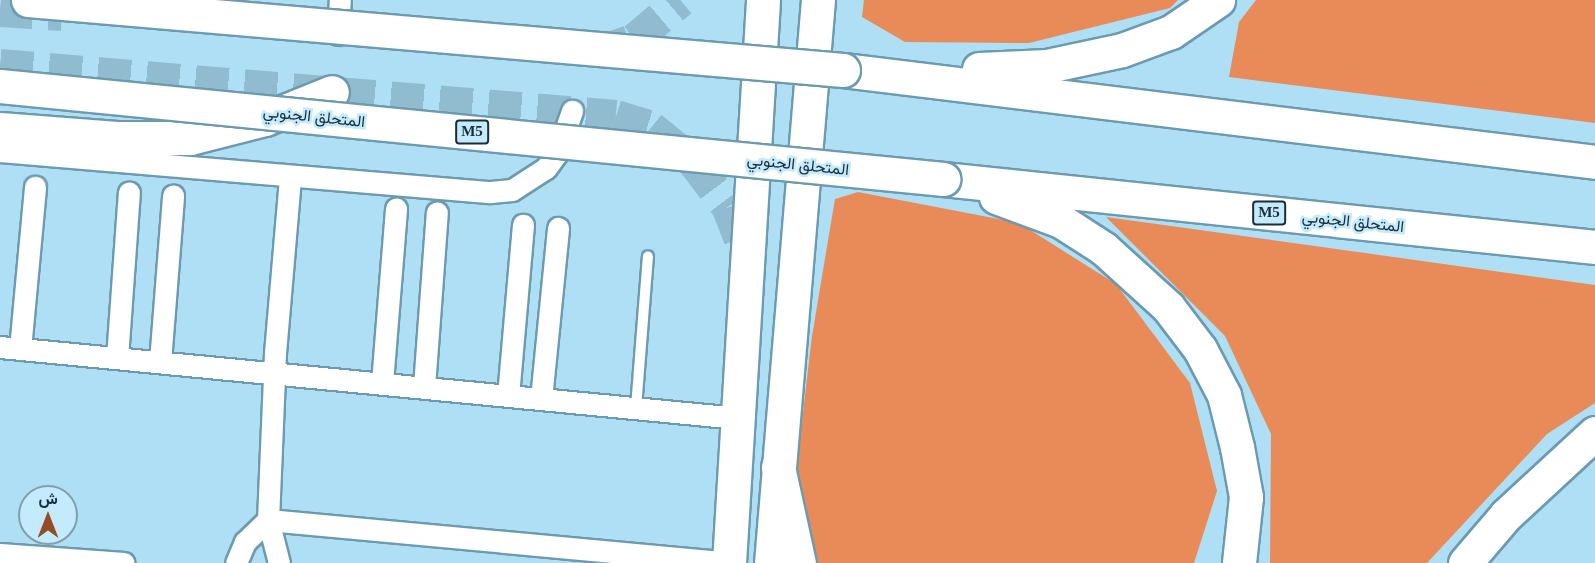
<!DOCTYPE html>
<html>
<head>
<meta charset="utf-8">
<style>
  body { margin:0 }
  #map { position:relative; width:1595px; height:563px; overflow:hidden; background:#afdff5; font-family:"Times New Roman",Vazirmatn,serif }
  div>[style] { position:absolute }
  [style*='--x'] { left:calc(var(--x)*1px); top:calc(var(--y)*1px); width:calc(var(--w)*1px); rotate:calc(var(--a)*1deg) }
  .green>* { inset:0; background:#e98b58 }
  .primary-tunnel>* { height:33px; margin-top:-16.5px; transform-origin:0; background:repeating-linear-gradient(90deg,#91bccf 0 33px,transparent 0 49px) }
  .roads { filter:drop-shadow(2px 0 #6c9aaf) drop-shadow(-2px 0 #6c9aaf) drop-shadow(0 2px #6c9aaf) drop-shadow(0 -2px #6c9aaf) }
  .lane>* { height:10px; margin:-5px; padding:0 5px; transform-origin:5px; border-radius:5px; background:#fff }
  .street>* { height:21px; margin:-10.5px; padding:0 10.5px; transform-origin:10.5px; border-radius:10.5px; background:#fff }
  .primary>* { height:33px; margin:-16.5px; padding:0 16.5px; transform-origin:16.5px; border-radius:16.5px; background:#fff }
  .highway>* { height:33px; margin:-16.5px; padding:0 16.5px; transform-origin:16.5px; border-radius:16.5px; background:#fff }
  .bridges { filter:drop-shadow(2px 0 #6c9aaf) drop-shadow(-2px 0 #6c9aaf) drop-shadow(0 2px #6c9aaf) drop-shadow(0 -2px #6c9aaf) }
  .highway-bridge>* { height:33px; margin:-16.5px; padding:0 16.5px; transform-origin:16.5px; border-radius:16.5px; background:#fff }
  span { translate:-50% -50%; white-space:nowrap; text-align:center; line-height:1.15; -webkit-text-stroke:5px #c4ebfd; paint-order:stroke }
  .shield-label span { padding:2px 4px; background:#c4ebfd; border:2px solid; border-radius:4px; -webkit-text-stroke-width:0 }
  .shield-label { font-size:15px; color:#1b2e37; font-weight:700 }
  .street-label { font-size:16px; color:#1b2e37 }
  .north { position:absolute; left:18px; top:485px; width:60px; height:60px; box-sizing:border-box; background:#c4ebfd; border:2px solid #809fae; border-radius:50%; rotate:0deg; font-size:16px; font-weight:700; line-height:24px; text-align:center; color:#1b2e37 }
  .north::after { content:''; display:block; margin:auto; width:21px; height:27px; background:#934d25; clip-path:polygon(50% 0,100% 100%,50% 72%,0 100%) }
</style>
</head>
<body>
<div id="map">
  <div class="green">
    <i style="clip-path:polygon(864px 0,1178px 0,1170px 8px,1029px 43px,905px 42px,862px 17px)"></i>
    <i style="clip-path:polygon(1256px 0,1595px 0,1595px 123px,1229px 77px,1239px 22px)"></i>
    <i style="clip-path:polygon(858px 192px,1019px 223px,1116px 284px,1190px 383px,1217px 491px,1194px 563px,810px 563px,796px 472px,812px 336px,835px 199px)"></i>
    <i style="clip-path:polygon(1106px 217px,1595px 285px,1595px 403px,1547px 434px,1427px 563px,1270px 563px,1271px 434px,1225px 336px)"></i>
  </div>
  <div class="primary-tunnel">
    <i style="--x:0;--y:10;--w:62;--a:3.7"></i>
    <i style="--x:598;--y:52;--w:39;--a:-19"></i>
    <i style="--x:635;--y:39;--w:60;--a:-40.3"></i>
    <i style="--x:0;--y:65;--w:618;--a:4.73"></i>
    <i style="--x:616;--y:116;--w:37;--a:17"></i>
    <i style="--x:651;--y:127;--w:55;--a:39.1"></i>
    <i style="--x:694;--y:162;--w:56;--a:52.9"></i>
    <i style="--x:728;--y:207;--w:55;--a:68.6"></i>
  </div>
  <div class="roads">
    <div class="lane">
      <i style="--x:636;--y:408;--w:152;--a:-85.5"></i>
    </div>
    <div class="street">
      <i style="--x:338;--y:34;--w:34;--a:-87"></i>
      <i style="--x:0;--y:151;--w:492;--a:4.8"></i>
      <i style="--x:490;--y:192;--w:22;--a:-5"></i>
      <i style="--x:512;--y:190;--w:40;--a:-32.9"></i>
      <i style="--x:546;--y:168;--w:19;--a:-54"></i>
      <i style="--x:557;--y:153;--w:45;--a:-70.3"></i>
      <i style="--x:0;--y:347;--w:741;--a:5.5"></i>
      <i style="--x:20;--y:349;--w:163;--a:-84.7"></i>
      <i style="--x:117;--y:358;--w:166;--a:-85.9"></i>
      <i style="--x:160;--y:362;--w:167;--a:-85.5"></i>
      <i style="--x:382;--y:383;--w:175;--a:-85.4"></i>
      <i style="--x:424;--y:387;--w:175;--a:-85.8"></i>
      <i style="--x:508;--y:396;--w:172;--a:-85"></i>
      <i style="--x:541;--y:399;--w:172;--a:-84.3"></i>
      <i style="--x:0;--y:554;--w:124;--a:4.2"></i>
      <i style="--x:236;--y:563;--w:23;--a:-67"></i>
      <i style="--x:245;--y:542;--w:32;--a:-44"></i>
      <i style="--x:268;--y:520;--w:463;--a:5.3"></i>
      <i style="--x:279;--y:563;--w:44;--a:-104.3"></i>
      <i style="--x:268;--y:520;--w:167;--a:-87.6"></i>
      <i style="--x:275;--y:353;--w:177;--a:-85.1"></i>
    </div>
    <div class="primary">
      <i style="--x:729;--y:563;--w:564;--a:-86.54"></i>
      <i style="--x:771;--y:563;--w:565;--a:-85.23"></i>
    </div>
    <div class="highway">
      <i style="--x:979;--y:69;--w:68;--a:-2.5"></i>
      <i style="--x:1047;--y:66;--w:77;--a:-12"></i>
      <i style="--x:1122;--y:50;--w:52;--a:-20.2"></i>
      <i style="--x:1171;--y:32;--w:57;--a:-34.2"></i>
      <i style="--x:843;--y:70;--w:758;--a:6.97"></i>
      <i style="--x:0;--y:129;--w:117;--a:4.4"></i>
      <i style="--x:117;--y:138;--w:73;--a:0"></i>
      <i style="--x:190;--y:138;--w:77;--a:-14.2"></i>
      <i style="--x:265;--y:119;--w:72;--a:-21.9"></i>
      <i style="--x:943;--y:179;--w:656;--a:5.95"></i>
      <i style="--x:996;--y:197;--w:69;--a:20.3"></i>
      <i style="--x:1061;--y:221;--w:50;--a:32.7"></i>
      <i style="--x:1103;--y:248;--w:88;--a:42.2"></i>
      <i style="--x:1168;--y:307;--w:53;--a:52.7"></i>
      <i style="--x:1200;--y:349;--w:52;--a:62.4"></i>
      <i style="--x:1224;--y:395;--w:54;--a:76"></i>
      <i style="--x:1237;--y:447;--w:51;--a:79.8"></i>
      <i style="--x:1246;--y:497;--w:66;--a:96.1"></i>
      <i style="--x:778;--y:467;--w:98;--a:77.7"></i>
      <i style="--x:1465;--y:563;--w:63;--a:-49.5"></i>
      <i style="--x:1506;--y:515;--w:121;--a:-42.7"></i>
    </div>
  </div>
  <div class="bridges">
    <div class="highway-bridge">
      <i style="--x:28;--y:0;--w:818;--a:4.91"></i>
      <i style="--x:0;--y:86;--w:948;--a:5.63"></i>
    </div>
  </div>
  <div class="shield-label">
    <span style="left:472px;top:132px">M5</span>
    <span style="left:1269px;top:213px">M5</span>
  </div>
  <div class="street-label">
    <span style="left:314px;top:117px;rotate:6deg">المتحلق الجنوبي</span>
    <span style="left:798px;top:165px;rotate:6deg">المتحلق الجنوبي</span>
    <span style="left:1353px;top:222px;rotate:6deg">المتحلق الجنوبي</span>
  </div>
  <div class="north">ش</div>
</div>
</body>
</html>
